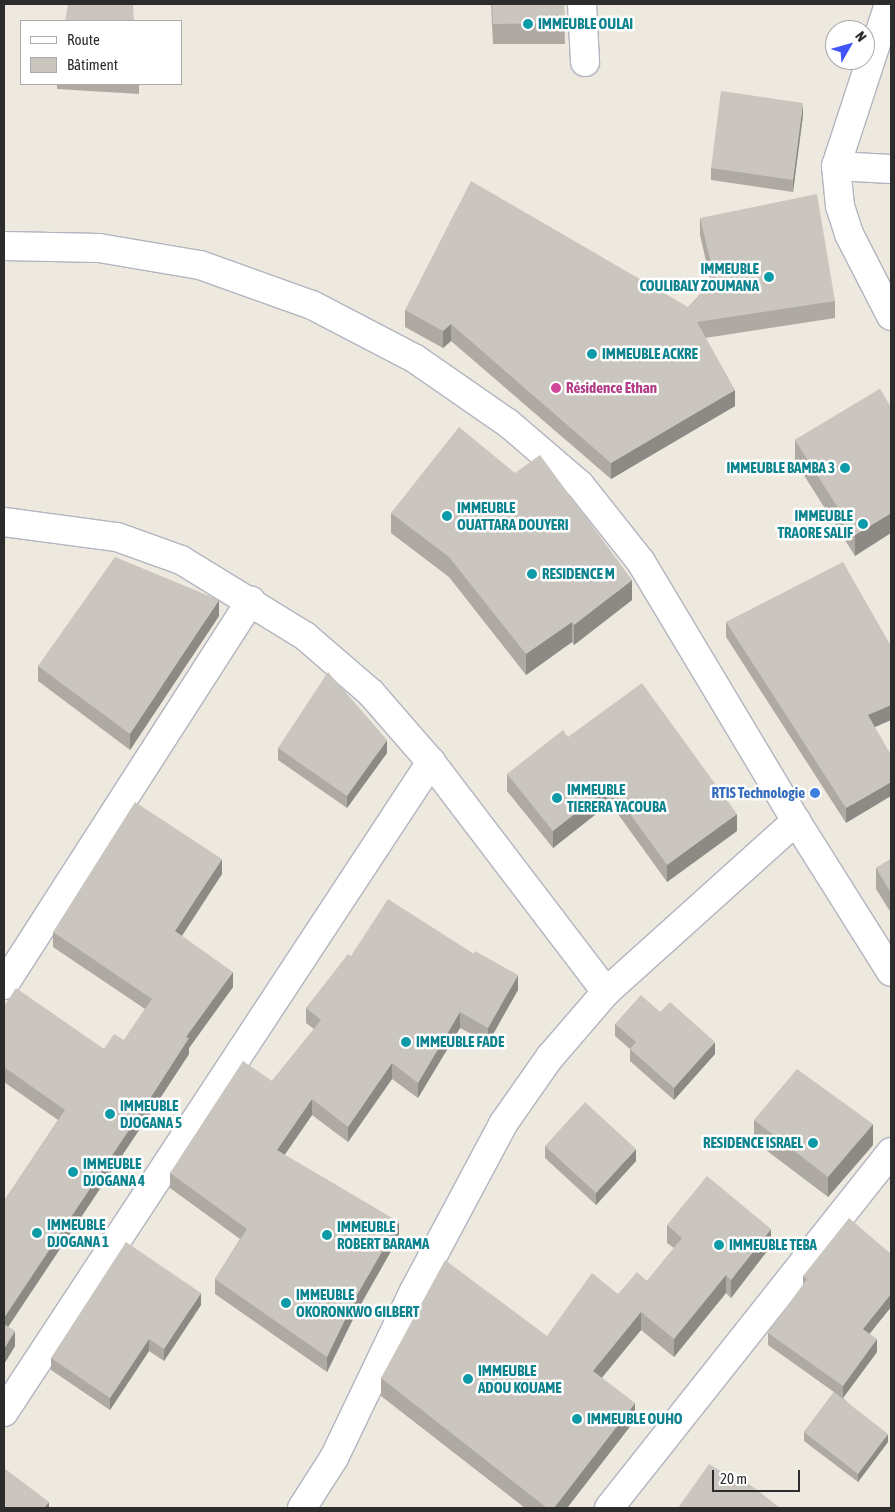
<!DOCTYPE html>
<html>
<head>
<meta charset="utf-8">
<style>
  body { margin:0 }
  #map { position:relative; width:895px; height:1512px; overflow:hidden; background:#eee9df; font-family:"Asap Condensed",sans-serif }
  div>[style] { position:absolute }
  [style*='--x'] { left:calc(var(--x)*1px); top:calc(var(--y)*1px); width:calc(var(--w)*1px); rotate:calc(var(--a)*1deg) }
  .roads { filter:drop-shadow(1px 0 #b2b4c0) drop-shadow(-1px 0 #b2b4c0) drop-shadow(0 1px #b2b4c0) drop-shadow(0 -1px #b2b4c0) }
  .minor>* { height:28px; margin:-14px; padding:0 14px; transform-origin:14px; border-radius:14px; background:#fff }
  .wall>* { inset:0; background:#aea9a3 }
  .shaded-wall>* { inset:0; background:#8d8a85 }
  .building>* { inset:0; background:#cac5be }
  .dots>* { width:14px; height:14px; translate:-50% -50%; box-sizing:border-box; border:2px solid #fff; border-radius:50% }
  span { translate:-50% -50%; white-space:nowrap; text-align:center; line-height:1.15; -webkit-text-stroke:5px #fff; paint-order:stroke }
  .culture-label { font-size:15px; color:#0d838f; font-weight:700 }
  .left { translate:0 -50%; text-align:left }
  .right { translate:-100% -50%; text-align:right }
  .hotel-label { font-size:15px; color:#b23c85; font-weight:700 }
  .shop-label { font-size:15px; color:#366cbe; font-weight:700 }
  .frame { position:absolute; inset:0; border:5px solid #2c2c2c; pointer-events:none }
  .legend { position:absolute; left:20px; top:20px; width:162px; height:65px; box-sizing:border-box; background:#fff; border:1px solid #ababab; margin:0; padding:6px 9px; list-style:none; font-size:15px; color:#2c2c2c }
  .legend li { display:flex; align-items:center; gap:10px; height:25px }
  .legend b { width:25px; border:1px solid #ababab }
  .north { position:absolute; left:825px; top:20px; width:50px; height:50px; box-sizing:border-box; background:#fff; border:1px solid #ababab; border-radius:50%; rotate:52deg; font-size:14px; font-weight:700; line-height:20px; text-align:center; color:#2c2c2c }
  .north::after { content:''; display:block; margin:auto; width:18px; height:22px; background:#4055fa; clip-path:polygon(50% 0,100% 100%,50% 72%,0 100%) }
  .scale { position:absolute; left:712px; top:1470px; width:88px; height:22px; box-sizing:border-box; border:2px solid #2c2c2c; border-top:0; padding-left:6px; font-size:15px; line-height:18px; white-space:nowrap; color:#2c2c2c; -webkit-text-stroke:4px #fff; paint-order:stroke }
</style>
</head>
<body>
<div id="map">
  <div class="roads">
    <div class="minor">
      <i style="--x:582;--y:4;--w:58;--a:87"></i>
      <i style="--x:889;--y:4;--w:170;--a:108.1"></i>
      <i style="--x:836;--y:166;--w:40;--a:84.3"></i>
      <i style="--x:840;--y:206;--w:29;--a:72"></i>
      <i style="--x:849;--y:234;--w:92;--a:62.9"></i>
      <i style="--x:836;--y:166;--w:55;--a:3.1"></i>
      <i style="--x:4;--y:246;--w:95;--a:1.2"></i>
      <i style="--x:99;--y:248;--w:102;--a:9.6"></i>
      <i style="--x:200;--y:265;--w:119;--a:19.7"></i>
      <i style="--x:312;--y:305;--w:115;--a:27.5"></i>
      <i style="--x:414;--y:358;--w:114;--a:34.7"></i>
      <i style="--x:508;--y:423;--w:95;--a:40.7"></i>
      <i style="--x:580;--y:485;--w:98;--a:51.6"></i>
      <i style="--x:641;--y:562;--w:302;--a:59.1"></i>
      <i style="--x:796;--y:821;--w:178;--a:57.8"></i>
      <i style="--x:4;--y:522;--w:114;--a:7.6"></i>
      <i style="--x:117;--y:537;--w:68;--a:19.8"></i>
      <i style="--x:181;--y:560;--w:145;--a:31.5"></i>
      <i style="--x:305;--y:636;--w:87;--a:40.8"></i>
      <i style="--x:371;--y:693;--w:91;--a:49"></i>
      <i style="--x:431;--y:762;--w:289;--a:52.7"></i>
      <i style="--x:4;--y:985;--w:457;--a:-57.3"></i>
      <i style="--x:4;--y:1412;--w:778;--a:-56.7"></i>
      <i style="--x:302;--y:1508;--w:59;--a:-57.4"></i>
      <i style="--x:334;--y:1458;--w:185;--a:-64.4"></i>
      <i style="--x:414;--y:1291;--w:189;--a:-61.9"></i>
      <i style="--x:503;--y:1124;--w:82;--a:-55"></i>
      <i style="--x:550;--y:1057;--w:86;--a:-49.3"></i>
      <i style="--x:606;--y:992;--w:256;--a:-42"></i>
      <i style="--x:609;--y:1508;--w:454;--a:-51.6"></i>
    </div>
  </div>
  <div class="wall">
    <i style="clip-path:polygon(491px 4px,564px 4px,565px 44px,493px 44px)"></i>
    <i style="clip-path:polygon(57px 84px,139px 84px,139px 94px,57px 89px)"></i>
    <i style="clip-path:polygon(803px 115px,793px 192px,711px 180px,711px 168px)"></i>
    <i style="clip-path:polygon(700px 218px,835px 301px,835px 318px,705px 338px,735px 406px,611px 479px,451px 341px,443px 348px,405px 327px,405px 310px,688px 307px,711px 283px,700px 235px)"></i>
    <i style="clip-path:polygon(880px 389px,855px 556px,795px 461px,795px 440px)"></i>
    <i style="clip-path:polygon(391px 513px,632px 600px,574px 645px,572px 642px,526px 675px,449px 577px,391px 533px)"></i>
    <i style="clip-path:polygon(219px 616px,130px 750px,38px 681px,38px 666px)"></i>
    <i style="clip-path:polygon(726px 622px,891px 646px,891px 720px,875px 727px,846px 823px,726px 637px)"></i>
    <i style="clip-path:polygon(568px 737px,737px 831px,667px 882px,610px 803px,553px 848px,507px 791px,507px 774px)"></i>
    <i style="clip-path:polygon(278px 748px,387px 753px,347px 808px,278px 760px)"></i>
    <i style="clip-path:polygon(891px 859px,891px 913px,876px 889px,876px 868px)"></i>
    <i style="clip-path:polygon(222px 874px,182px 936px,233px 987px,189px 1048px,189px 1054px,155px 1106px,8px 1327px,15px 1346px,4px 1364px,4px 1201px,58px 1120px,4px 1082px,4px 1006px,104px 1049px,124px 1040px,145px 1009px,53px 947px,53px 932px)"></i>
    <i style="clip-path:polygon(351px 956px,518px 990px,488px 1043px,460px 1028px,418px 1098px,392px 1079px,348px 1142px,312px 1115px,284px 1155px,399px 1237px,357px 1311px,327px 1372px,215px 1294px,215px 1279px,240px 1239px,170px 1188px,170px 1173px,272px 1081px,314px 1029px,306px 1023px,306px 1008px)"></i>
    <i style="clip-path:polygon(660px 1012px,715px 1054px,674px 1100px,630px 1061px,630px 1049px,615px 1036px,615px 1024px)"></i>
    <i style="clip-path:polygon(754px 1120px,873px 1145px,828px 1197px,754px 1141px)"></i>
    <i style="clip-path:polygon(545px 1146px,636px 1161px,596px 1205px,545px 1158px)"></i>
    <i style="clip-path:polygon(667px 1225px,771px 1246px,731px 1298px,726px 1293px,674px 1357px,641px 1330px,602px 1378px,635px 1420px,567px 1508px,525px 1508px,381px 1396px,381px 1378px,547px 1336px,618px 1294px,647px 1281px,674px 1248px,667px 1243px)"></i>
    <i style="clip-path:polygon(891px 1254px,891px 1307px,869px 1334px,877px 1352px,843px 1398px,888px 1442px,858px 1482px,804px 1441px,804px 1432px,834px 1392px,768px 1345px,768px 1333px,803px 1285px,803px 1276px)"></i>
    <i style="clip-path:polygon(201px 1305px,164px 1361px,149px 1351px,110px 1410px,51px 1370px,51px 1358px)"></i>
  </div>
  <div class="shaded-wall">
    <i style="clip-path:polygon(803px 103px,803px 115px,793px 192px,793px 180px)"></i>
    <i style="clip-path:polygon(451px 324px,451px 341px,443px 348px,443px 331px)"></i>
    <i style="clip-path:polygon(735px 390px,735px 406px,611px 479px,611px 463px)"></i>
    <i style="clip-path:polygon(891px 513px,891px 533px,855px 556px,855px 535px)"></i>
    <i style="clip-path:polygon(632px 580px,632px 600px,574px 645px,574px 625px)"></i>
    <i style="clip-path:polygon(219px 600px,219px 616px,130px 750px,130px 734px)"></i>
    <i style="clip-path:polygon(572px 622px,572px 642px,526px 675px,526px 654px)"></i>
    <i style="clip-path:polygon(891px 705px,891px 720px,868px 730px,868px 715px)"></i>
    <i style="clip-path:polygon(387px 740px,387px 753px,347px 808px,347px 796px)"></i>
    <i style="clip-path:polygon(891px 782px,891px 796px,846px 823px,846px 808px)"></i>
    <i style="clip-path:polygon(610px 786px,610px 803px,553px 848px,553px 831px)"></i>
    <i style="clip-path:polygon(737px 814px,737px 831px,667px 882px,667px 865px)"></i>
    <i style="clip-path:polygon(222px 859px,222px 874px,175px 946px,175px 931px)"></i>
    <i style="clip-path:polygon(233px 972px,233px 987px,189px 1048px,189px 1054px,155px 1106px,4px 1333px,4px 1318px,186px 1037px)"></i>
    <i style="clip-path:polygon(518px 975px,518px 990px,488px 1043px,488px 1028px)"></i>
    <i style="clip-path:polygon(460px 1012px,460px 1028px,418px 1098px,418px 1083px)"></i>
    <i style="clip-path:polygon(715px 1042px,715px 1054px,674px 1100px,674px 1088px)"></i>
    <i style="clip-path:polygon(392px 1063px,392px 1079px,348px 1142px,348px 1127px)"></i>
    <i style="clip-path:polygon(312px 1099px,312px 1115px,277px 1166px,277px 1150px)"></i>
    <i style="clip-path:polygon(873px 1124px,873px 1145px,828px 1197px,828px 1177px)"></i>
    <i style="clip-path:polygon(636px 1149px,636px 1161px,596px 1205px,596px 1193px)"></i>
    <i style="clip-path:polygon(399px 1222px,399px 1237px,357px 1311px,327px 1372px,327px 1357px,357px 1295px)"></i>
    <i style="clip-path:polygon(771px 1229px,771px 1246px,731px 1298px,731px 1280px)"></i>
    <i style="clip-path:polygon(726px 1275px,726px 1293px,674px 1357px,674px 1339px)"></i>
    <i style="clip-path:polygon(201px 1293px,201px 1305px,164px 1361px,164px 1349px)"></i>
    <i style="clip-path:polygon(891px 1294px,891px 1307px,863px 1342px,863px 1329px)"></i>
    <i style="clip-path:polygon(641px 1312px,641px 1330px,593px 1388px,593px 1371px)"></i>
    <i style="clip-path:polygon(15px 1331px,15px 1346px,4px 1364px,4px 1349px)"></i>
    <i style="clip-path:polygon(149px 1339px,149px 1351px,110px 1410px,110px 1398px)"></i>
    <i style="clip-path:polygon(877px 1339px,877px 1352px,843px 1398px,843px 1386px)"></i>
    <i style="clip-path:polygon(635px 1403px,635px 1420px,567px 1508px,554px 1508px)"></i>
    <i style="clip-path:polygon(888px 1434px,888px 1442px,858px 1482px,858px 1474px)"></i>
    <i style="clip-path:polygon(49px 1502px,49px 1508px,44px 1508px)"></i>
  </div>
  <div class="building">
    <i style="clip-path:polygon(68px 4px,133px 4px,134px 21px,65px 21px)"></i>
    <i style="clip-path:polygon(492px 4px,564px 4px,565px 23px,493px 24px)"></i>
    <i style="clip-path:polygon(721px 91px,803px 103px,793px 180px,711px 168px)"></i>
    <i style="clip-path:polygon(471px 181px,688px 307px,715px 280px,700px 218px,817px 194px,835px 301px,697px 322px,735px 390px,611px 463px,451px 324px,443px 331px,405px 310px)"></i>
    <i style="clip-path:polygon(880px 389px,891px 407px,891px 513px,855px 535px,795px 440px)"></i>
    <i style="clip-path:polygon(459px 427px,515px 473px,540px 455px,632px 580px,574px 625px,572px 622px,526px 654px,449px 557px,391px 513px)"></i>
    <i style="clip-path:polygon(115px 557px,219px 600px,130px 734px,38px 666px)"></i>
    <i style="clip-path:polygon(843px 562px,891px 646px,891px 705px,868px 715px,891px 755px,891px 782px,846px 808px,726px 622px)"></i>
    <i style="clip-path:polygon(328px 672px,387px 740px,347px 796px,278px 748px)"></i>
    <i style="clip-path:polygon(642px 683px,737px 814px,667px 865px,610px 786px,553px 831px,507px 774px,563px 730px,568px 737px)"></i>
    <i style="clip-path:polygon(135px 802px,222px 859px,175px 931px,233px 972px,186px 1037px,189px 1038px,155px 1091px,4px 1318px,4px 1201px,65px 1110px,4px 1067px,4px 1006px,16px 988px,104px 1049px,114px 1034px,124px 1040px,152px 999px,53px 932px)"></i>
    <i style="clip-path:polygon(891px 859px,891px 893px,876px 868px)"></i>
    <i style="clip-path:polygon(388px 899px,474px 954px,475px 951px,518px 975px,488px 1028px,460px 1012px,418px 1083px,392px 1063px,348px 1127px,312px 1099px,277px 1150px,399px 1222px,357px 1295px,327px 1357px,215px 1279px,247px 1229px,170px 1173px,243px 1061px,272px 1081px,321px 1020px,306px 1008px,348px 954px,351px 956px)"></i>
    <i style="clip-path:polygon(641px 995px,660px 1012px,670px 1002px,715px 1042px,674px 1088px,630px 1049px,636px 1042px,615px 1024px)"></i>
    <i style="clip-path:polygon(797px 1069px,873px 1124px,828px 1177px,754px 1120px)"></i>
    <i style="clip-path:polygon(585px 1102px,636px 1149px,596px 1193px,545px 1146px)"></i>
    <i style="clip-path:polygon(707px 1176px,771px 1229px,731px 1280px,726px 1275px,674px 1339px,641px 1312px,593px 1371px,635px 1403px,554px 1508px,547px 1508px,381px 1378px,445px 1260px,547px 1336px,592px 1273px,618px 1294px,637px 1272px,647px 1281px,682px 1238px,667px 1225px)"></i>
    <i style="clip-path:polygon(849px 1218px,891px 1254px,891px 1294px,863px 1329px,877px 1339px,843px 1386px,768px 1333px,807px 1279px,803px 1276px)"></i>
    <i style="clip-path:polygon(126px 1242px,201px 1293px,164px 1349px,149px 1339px,110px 1398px,51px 1358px)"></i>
    <i style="clip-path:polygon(4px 1324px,15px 1331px,4px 1349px)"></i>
    <i style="clip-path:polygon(834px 1392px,888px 1434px,858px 1474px,804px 1432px)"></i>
    <i style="clip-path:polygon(709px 1464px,741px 1484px,744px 1480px,780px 1508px,678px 1508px)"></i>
    <i style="clip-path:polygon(4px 1468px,49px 1502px,44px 1508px,4px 1508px)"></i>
  </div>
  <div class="dots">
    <i style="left:528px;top:24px;background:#0f9aa8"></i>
    <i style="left:769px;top:277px;background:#0f9aa8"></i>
    <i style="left:592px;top:354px;background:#0f9aa8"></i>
    <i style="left:556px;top:388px;background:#d1479c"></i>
    <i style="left:845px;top:468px;background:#0f9aa8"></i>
    <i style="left:447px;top:516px;background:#0f9aa8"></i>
    <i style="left:863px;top:524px;background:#0f9aa8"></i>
    <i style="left:532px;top:574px;background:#0f9aa8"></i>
    <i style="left:815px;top:793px;background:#3f7fe0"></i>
    <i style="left:557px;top:798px;background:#0f9aa8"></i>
    <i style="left:406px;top:1042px;background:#0f9aa8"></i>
    <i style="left:110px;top:1114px;background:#0f9aa8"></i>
    <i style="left:813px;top:1143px;background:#0f9aa8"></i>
    <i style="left:73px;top:1172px;background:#0f9aa8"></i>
    <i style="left:37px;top:1233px;background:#0f9aa8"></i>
    <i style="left:327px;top:1235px;background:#0f9aa8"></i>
    <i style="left:719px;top:1245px;background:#0f9aa8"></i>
    <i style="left:286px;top:1303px;background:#0f9aa8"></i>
    <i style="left:468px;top:1379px;background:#0f9aa8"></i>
    <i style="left:577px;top:1419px;background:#0f9aa8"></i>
  </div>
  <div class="culture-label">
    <span class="left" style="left:538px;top:24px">IMMEUBLE OULAI</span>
    <span class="right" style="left:759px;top:277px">IMMEUBLE<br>COULIBALY ZOUMANA</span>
    <span class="left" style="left:602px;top:354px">IMMEUBLE ACKRE</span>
    <span class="right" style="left:835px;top:468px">IMMEUBLE BAMBA 3</span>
    <span class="left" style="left:457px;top:516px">IMMEUBLE<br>OUATTARA DOUYERI</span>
    <span class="right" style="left:853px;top:524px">IMMEUBLE<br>TRAORE SALIF</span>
    <span class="left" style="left:542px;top:574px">RESIDENCE M</span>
    <span class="left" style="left:567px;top:798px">IMMEUBLE<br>TIERERA YACOUBA</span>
    <span class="left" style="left:416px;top:1042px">IMMEUBLE FADE</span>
    <span class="left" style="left:120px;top:1114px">IMMEUBLE<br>DJOGANA 5</span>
    <span class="right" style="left:803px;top:1143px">RESIDENCE ISRAEL</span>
    <span class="left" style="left:83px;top:1172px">IMMEUBLE<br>DJOGANA 4</span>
    <span class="left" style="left:47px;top:1233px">IMMEUBLE<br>DJOGANA 1</span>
    <span class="left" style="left:337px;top:1235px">IMMEUBLE<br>ROBERT BARAMA</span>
    <span class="left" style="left:729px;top:1245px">IMMEUBLE TEBA</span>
    <span class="left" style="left:296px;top:1303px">IMMEUBLE<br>OKORONKWO GILBERT</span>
    <span class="left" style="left:478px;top:1379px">IMMEUBLE<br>ADOU KOUAME</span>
    <span class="left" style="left:587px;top:1419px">IMMEUBLE OUHO</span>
  </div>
  <div class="hotel-label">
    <span class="left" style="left:566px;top:388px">Résidence Ethan</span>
  </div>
  <div class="shop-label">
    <span class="right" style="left:805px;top:793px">RTIS Technologie</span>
  </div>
  <div class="frame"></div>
  <ul class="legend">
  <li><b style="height:6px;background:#fff"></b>Route</li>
  <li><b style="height:14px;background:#cac5be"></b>Bâtiment</li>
  </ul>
  <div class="north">N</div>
  <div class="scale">20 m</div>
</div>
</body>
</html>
